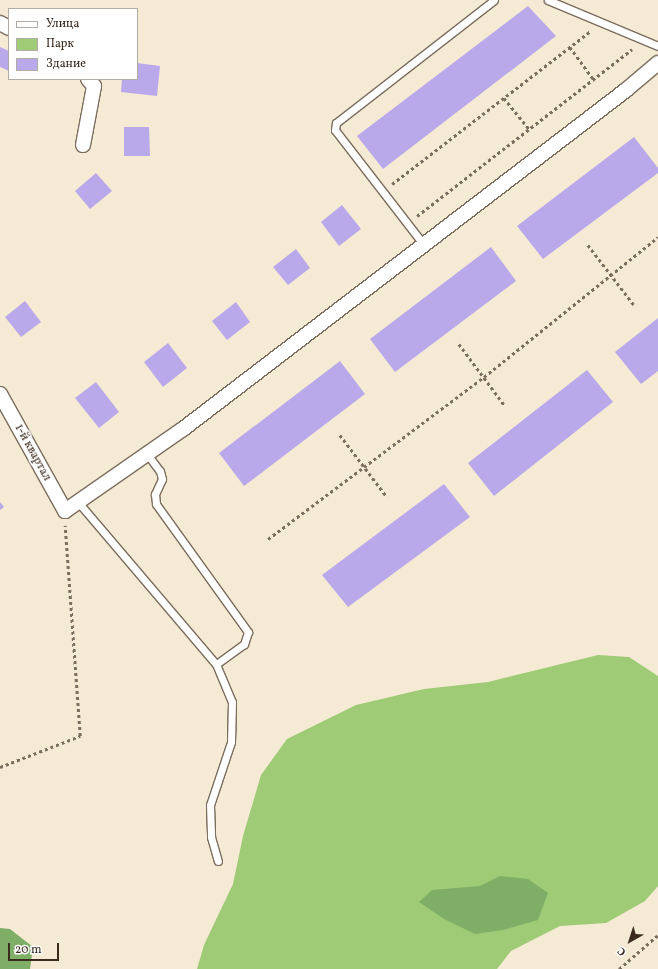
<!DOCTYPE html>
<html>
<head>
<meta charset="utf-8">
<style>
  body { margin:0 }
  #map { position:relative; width:658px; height:969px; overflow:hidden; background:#f5ead4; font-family:Vollkorn,serif }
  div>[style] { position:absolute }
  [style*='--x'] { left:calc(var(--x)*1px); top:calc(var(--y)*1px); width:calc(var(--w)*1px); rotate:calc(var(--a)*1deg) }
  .green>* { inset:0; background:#9fca76 }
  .forest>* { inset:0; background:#7fae67 }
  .building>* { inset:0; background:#baa9ea }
  .path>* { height:2.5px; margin-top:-1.25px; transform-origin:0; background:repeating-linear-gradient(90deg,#7c6d5e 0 3px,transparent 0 6px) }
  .roads { filter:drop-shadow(1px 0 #7c6d5e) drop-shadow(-1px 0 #7c6d5e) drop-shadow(0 1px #7c6d5e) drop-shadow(0 -1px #7c6d5e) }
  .service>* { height:7px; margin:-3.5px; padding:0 3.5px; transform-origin:3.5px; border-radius:3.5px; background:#fff }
  .minor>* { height:14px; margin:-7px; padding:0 7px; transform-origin:7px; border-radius:7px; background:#fff }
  span { translate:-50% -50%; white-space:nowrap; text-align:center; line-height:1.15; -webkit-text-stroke:3px #fff; paint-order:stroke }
  .street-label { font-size:12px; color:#3b2a1e }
  .legend { position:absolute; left:8px; top:8px; width:130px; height:72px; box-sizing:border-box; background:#fff; border:1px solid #b1aaa5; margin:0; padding:5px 7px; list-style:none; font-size:12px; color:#3b2a1e }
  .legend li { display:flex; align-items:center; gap:8px; height:20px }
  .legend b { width:20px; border:1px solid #b1aaa5 }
  .north { position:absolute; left:610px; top:921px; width:40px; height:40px; -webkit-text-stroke:3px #fff; paint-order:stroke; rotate:219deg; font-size:11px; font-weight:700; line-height:16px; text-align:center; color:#3b2a1e }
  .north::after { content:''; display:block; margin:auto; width:14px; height:18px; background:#3b2a1e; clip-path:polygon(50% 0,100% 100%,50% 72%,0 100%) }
  .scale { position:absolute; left:8px; top:943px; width:51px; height:18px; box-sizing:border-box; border:2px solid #3b2a1e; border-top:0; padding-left:5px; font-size:12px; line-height:14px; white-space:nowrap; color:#3b2a1e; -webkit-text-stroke:3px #fff; paint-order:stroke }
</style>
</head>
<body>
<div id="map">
  <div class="green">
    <i style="clip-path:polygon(598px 655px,629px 657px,658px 676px,658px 886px,645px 901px,606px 923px,560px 926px,511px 951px,497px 969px,197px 969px,204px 945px,233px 884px,243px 836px,261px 775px,287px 739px,356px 705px,424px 689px,488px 682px)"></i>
  </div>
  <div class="forest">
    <i style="clip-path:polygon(500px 876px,528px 879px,548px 893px,538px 920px,503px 930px,475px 934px,444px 919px,419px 902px,432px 890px,480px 886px)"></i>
    <i style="clip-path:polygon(0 928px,10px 929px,33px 947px,30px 969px,0 969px)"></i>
  </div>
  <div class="building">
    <i style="clip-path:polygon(528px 6px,556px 36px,383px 169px,357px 136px)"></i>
    <i style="clip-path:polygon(0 47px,9px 51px,9px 71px,0 67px)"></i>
    <i style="clip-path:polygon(137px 63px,160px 66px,157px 96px,121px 92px,122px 79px,137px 79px)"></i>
    <i style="clip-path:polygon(124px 127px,149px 127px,150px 156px,124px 156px)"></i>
    <i style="clip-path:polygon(634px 137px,658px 168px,658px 173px,543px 259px,517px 226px)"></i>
    <i style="clip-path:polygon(96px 173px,112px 191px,90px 209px,75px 191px)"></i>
    <i style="clip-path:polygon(342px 205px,361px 229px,339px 246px,321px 222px)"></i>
    <i style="clip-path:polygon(491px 247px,516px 281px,395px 372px,370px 339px)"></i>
    <i style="clip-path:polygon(296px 249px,310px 268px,288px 285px,273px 267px)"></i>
    <i style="clip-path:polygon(25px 301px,41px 322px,21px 337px,5px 317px)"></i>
    <i style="clip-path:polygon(236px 302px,250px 322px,227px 340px,212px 321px)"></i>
    <i style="clip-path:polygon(658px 318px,658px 371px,641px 384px,615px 352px)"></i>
    <i style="clip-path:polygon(168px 343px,187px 368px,163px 387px,144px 362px)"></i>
    <i style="clip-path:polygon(340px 361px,365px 394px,244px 486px,219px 453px)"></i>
    <i style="clip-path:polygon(587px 370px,613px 402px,494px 496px,468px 463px)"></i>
    <i style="clip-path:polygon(96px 382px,119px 412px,99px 428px,75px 398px)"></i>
    <i style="clip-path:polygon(444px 484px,470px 517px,348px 607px,322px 575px)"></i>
    <i style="clip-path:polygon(0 502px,4px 507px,0 510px)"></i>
  </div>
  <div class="path">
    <i style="--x:570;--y:47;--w:39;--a:54"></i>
    <i style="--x:504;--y:98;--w:40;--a:51"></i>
    <i style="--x:392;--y:184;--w:251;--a:-37.6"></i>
    <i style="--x:417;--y:216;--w:272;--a:-37.8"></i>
    <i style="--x:588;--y:245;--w:76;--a:52.5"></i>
    <i style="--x:459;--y:344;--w:77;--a:53.4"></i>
    <i style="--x:340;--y:435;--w:78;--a:52.8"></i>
    <i style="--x:268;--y:539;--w:270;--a:-36.9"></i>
    <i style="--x:484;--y:377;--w:223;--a:-38.8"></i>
    <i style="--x:0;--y:767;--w:86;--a:-21.2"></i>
    <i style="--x:80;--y:736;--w:211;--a:-94.1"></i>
    <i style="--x:619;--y:969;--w:52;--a:-41.1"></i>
  </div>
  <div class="roads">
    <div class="service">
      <i style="--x:548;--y:0;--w:119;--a:22.7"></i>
      <i style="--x:424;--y:245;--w:145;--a:-127.7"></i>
      <i style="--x:335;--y:130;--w:7;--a:-82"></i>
      <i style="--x:336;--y:123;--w:200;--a:-37.9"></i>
      <i style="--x:147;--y:454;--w:21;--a:53"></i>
      <i style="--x:160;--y:471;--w:8;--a:76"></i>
      <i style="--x:162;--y:479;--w:17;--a:115"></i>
      <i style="--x:155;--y:494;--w:10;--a:84"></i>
      <i style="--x:156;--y:504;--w:158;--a:54.3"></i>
      <i style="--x:248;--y:632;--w:13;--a:108"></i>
      <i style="--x:244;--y:644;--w:34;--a:144"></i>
      <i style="--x:78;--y:502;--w:213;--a:49.6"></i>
      <i style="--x:216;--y:664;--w:41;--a:67.2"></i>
      <i style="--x:232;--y:702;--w:40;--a:91.4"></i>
      <i style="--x:231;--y:742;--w:66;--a:108.4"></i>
      <i style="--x:210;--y:805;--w:32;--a:88"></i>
      <i style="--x:211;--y:837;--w:25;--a:74"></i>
    </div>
    <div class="minor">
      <i style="--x:0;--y:23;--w:10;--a:29"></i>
      <i style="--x:83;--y:145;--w:60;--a:-79.4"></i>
      <i style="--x:94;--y:86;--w:9;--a:-131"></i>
      <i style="--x:0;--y:394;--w:134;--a:60.9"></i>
      <i style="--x:65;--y:511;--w:144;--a:-34.8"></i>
      <i style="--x:183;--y:429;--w:558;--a:-37.42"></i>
      <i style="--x:626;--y:90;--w:42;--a:-40.2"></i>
    </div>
  </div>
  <div class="street-label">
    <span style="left:32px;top:453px;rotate:61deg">1-й квартал</span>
  </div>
  <ul class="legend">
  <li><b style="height:5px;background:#fff"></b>Улица</li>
  <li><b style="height:11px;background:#9fca76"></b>Парк</li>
  <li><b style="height:11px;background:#baa9ea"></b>Здание</li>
  </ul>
  <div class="north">С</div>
  <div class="scale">20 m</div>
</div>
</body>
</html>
